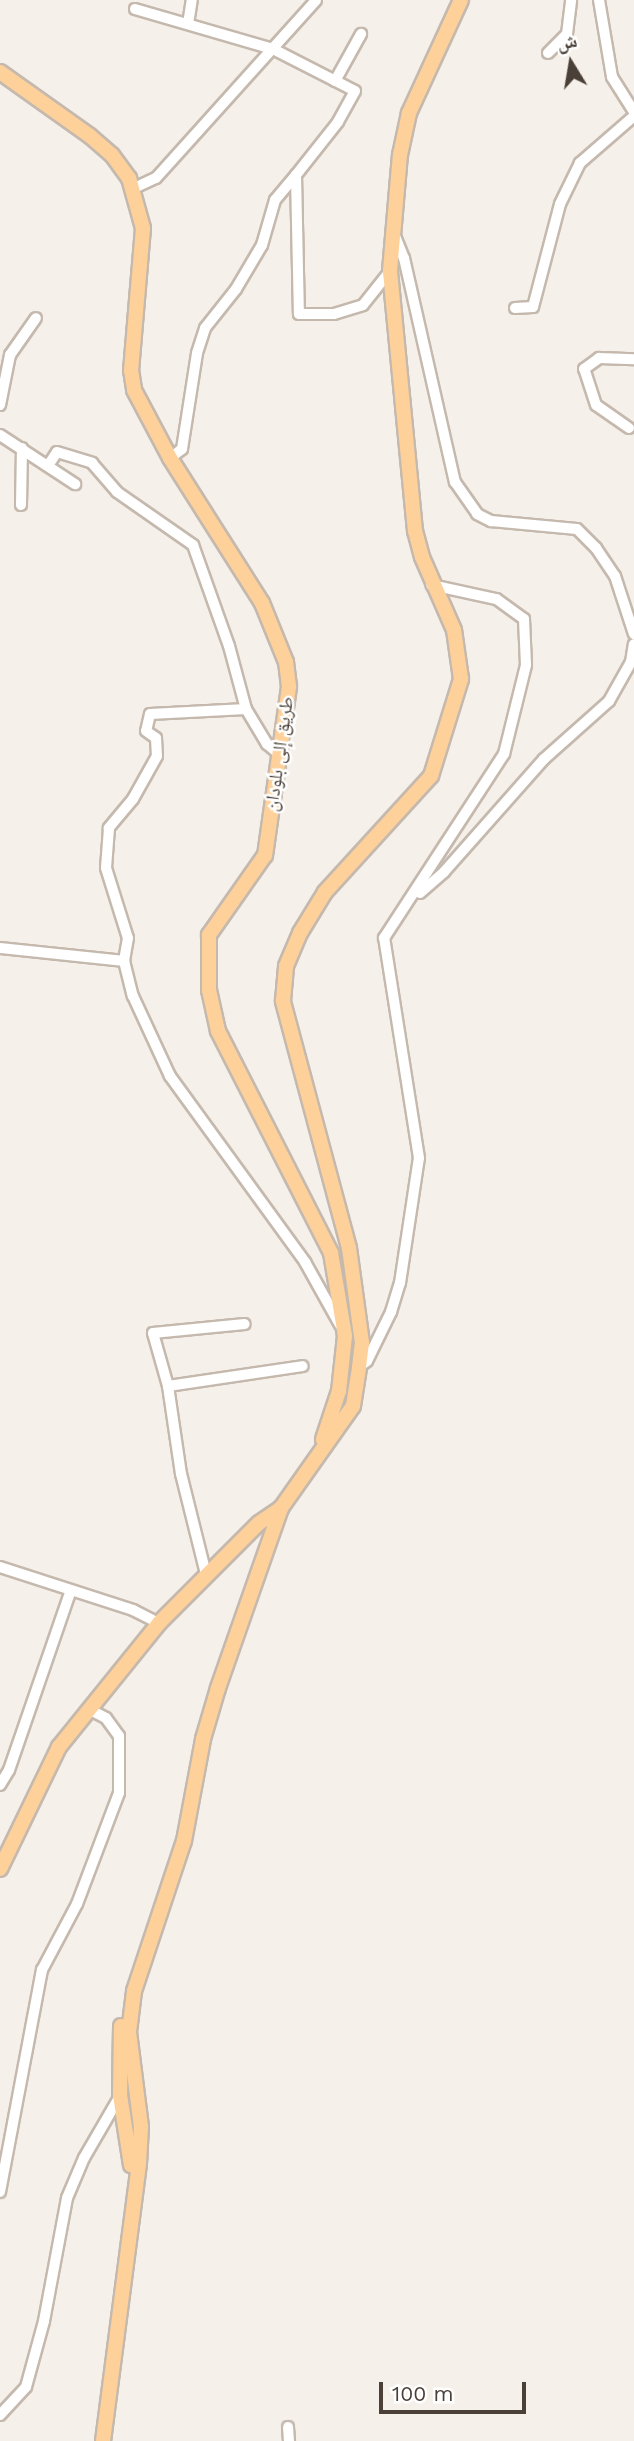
<!DOCTYPE html>
<html>
<head>
<meta charset="utf-8">
<style>
  body { margin:0 }
  #map { position:relative; width:634px; height:2441px; overflow:hidden; background:#f6f0ea; font-family:"Work Sans","Noto Naskh Arabic",sans-serif }
  div>[style] { position:absolute }
  [style*='--x'] { left:calc(var(--x)*1px); top:calc(var(--y)*1px); width:calc(var(--w)*1px); rotate:calc(var(--a)*1deg) }
  .roads { filter:drop-shadow(2px 0 #c5b9ae) drop-shadow(-2px 0 #c5b9ae) drop-shadow(0 2px #c5b9ae) drop-shadow(0 -2px #c5b9ae) }
  .minor>* { height:10px; margin:-5px; padding:0 5px; transform-origin:5px; border-radius:5px; background:#fff }
  .major>* { height:14px; margin:-7px; padding:0 7px; transform-origin:7px; border-radius:7px; background:#ffd19a }
  span { translate:-50% -50%; white-space:nowrap; text-align:center; line-height:1.15; -webkit-text-stroke:5px #fff; paint-order:stroke }
  .street-label { font-size:19px; color:#4b4037 }
  .north { position:absolute; left:536px; top:28px; width:70px; height:70px; -webkit-text-stroke:5px #fff; paint-order:stroke; rotate:349deg; font-size:19px; font-weight:700; line-height:28px; text-align:center; color:#4b4037 }
  .north::after { content:''; display:block; margin:auto; width:24px; height:32px; background:#4b4037; clip-path:polygon(50% 0,100% 100%,50% 72%,0 100%) }
  .scale { position:absolute; left:379px; top:2382px; width:147px; height:32px; box-sizing:border-box; border:4px solid #4b4037; border-top:0; padding-left:9px; font-size:21px; line-height:24px; white-space:nowrap; color:#4b4037; -webkit-text-stroke:5px #fff; paint-order:stroke }
</style>
</head>
<body>
<div id="map">
  <div class="roads">
    <div class="minor">
      <i style="--x:599;--y:0;--w:78;--a:80.4"></i>
      <i style="--x:612;--y:77;--w:41;--a:57.8"></i>
      <i style="--x:135;--y:9;--w:144;--a:16.2"></i>
      <i style="--x:273;--y:49;--w:92;--a:27.1"></i>
      <i style="--x:355;--y:91;--w:35;--a:119"></i>
      <i style="--x:338;--y:122;--w:68;--a:128.4"></i>
      <i style="--x:188;--y:24;--w:24;--a:-81"></i>
      <i style="--x:548;--y:53;--w:27;--a:-45"></i>
      <i style="--x:567;--y:34;--w:34;--a:-83"></i>
      <i style="--x:335;--y:81;--w:54;--a:-61"></i>
      <i style="--x:132;--y:189;--w:26;--a:-25"></i>
      <i style="--x:156;--y:178;--w:239;--a:-48"></i>
      <i style="--x:395;--y:236;--w:24;--a:68"></i>
      <i style="--x:404;--y:258;--w:230;--a:77.2"></i>
      <i style="--x:455;--y:482;--w:39;--a:55"></i>
      <i style="--x:477;--y:514;--w:16;--a:27"></i>
      <i style="--x:491;--y:521;--w:86;--a:5.3"></i>
      <i style="--x:577;--y:529;--w:27;--a:45"></i>
      <i style="--x:596;--y:548;--w:34;--a:56"></i>
      <i style="--x:615;--y:576;--w:61;--a:71.9"></i>
      <i style="--x:515;--y:308;--w:18;--a:-3"></i>
      <i style="--x:533;--y:307;--w:106;--a:-75.3"></i>
      <i style="--x:560;--y:204;--w:46;--a:-64"></i>
      <i style="--x:580;--y:163;--w:72;--a:-41"></i>
      <i style="--x:0;--y:405;--w:51;--a:-78.7"></i>
      <i style="--x:10;--y:355;--w:45;--a:-54.9"></i>
      <i style="--x:629;--y:428;--w:40;--a:-145.1"></i>
      <i style="--x:596;--y:405;--w:38;--a:-108"></i>
      <i style="--x:584;--y:369;--w:19;--a:-36"></i>
      <i style="--x:599;--y:358;--w:35;--a:2"></i>
      <i style="--x:0;--y:435;--w:90;--a:33.2"></i>
      <i style="--x:170;--y:458;--w:15;--a:-37"></i>
      <i style="--x:182;--y:449;--w:97;--a:-81.1"></i>
      <i style="--x:197;--y:353;--w:26;--a:-72"></i>
      <i style="--x:205;--y:328;--w:50;--a:-51.5"></i>
      <i style="--x:236;--y:289;--w:51;--a:-59.4"></i>
      <i style="--x:262;--y:245;--w:47;--a:-73.9"></i>
      <i style="--x:275;--y:200;--w:33;--a:-50"></i>
      <i style="--x:296;--y:175;--w:139;--a:88.8"></i>
      <i style="--x:299;--y:314;--w:35;--a:0"></i>
      <i style="--x:334;--y:314;--w:30;--a:-17"></i>
      <i style="--x:363;--y:305;--w:43;--a:-51.5"></i>
      <i style="--x:49;--y:464;--w:14;--a:-56"></i>
      <i style="--x:57;--y:452;--w:37;--a:17"></i>
      <i style="--x:92;--y:463;--w:38;--a:49"></i>
      <i style="--x:117;--y:492;--w:93;--a:34.9"></i>
      <i style="--x:193;--y:545;--w:107;--a:70.4"></i>
      <i style="--x:229;--y:646;--w:65;--a:74.9"></i>
      <i style="--x:246;--y:709;--w:41;--a:59"></i>
      <i style="--x:267;--y:744;--w:16;--a:40"></i>
      <i style="--x:21;--y:505;--w:57;--a:-89"></i>
      <i style="--x:246;--y:709;--w:96;--a:177"></i>
      <i style="--x:150;--y:714;--w:17;--a:103"></i>
      <i style="--x:146;--y:731;--w:12;--a:35"></i>
      <i style="--x:156;--y:738;--w:18;--a:87"></i>
      <i style="--x:157;--y:756;--w:49;--a:119.2"></i>
      <i style="--x:133;--y:799;--w:38;--a:130"></i>
      <i style="--x:109;--y:828;--w:40;--a:94.3"></i>
      <i style="--x:106;--y:868;--w:73;--a:72.6"></i>
      <i style="--x:128;--y:938;--w:23;--a:100"></i>
      <i style="--x:124;--y:961;--w:36;--a:76"></i>
      <i style="--x:133;--y:996;--w:88;--a:65.2"></i>
      <i style="--x:170;--y:1076;--w:230;--a:54"></i>
      <i style="--x:305;--y:1262;--w:72;--a:60.9"></i>
      <i style="--x:420;--y:893;--w:32;--a:-41"></i>
      <i style="--x:444;--y:872;--w:151;--a:-48.5"></i>
      <i style="--x:544;--y:759;--w:87;--a:-41.7"></i>
      <i style="--x:609;--y:701;--w:45;--a:-60.6"></i>
      <i style="--x:631;--y:662;--w:18;--a:-81"></i>
      <i style="--x:0;--y:948;--w:125;--a:6"></i>
      <i style="--x:359;--y:1367;--w:10;--a:-37"></i>
      <i style="--x:367;--y:1361;--w:55;--a:-63.9"></i>
      <i style="--x:391;--y:1312;--w:30;--a:-73"></i>
      <i style="--x:400;--y:1283;--w:126;--a:-81.4"></i>
      <i style="--x:419;--y:1158;--w:223;--a:-99"></i>
      <i style="--x:384;--y:938;--w:220;--a:-56.9"></i>
      <i style="--x:504;--y:754;--w:92;--a:-76.1"></i>
      <i style="--x:526;--y:665;--w:46;--a:-92.5"></i>
      <i style="--x:524;--y:619;--w:34;--a:-144"></i>
      <i style="--x:496;--y:599;--w:66;--a:-167.7"></i>
      <i style="--x:168;--y:1386;--w:136;--a:-8.4"></i>
      <i style="--x:0;--y:1567;--w:140;--a:17.9"></i>
      <i style="--x:133;--y:1610;--w:29;--a:27"></i>
      <i style="--x:206;--y:1574;--w:103;--a:-104"></i>
      <i style="--x:181;--y:1474;--w:89;--a:-98.4"></i>
      <i style="--x:168;--y:1386;--w:55;--a:-105.8"></i>
      <i style="--x:153;--y:1333;--w:92;--a:-5.6"></i>
      <i style="--x:0;--y:1785;--w:17;--a:-59"></i>
      <i style="--x:9;--y:1770;--w:187;--a:-71"></i>
      <i style="--x:0;--y:2192;--w:226;--a:-79.3"></i>
      <i style="--x:42;--y:1970;--w:75;--a:-62.1"></i>
      <i style="--x:77;--y:1904;--w:119;--a:-69.3"></i>
      <i style="--x:119;--y:1793;--w:57;--a:-90"></i>
      <i style="--x:119;--y:1736;--w:22;--a:-126"></i>
      <i style="--x:106;--y:1718;--w:18;--a:-153"></i>
      <i style="--x:0;--y:2415;--w:38;--a:-47"></i>
      <i style="--x:26;--y:2387;--w:68;--a:-74.7"></i>
      <i style="--x:44;--y:2321;--w:125;--a:-79.4"></i>
      <i style="--x:67;--y:2198;--w:43;--a:-67"></i>
      <i style="--x:84;--y:2158;--w:72;--a:-59.9"></i>
      <i style="--x:288;--y:2427;--w:14;--a:86"></i>
    </div>
    <div class="major">
      <i style="--x:0;--y:72;--w:110;--a:35.4"></i>
      <i style="--x:90;--y:136;--w:29;--a:41"></i>
      <i style="--x:112;--y:155;--w:29;--a:54"></i>
      <i style="--x:129;--y:178;--w:52;--a:74.4"></i>
      <i style="--x:143;--y:228;--w:143;--a:94.8"></i>
      <i style="--x:131;--y:370;--w:20;--a:81"></i>
      <i style="--x:134;--y:390;--w:77;--a:62.1"></i>
      <i style="--x:170;--y:458;--w:172;--a:57.6"></i>
      <i style="--x:262;--y:603;--w:64;--a:67.9"></i>
      <i style="--x:286;--y:662;--w:25;--a:83"></i>
      <i style="--x:289;--y:687;--w:170;--a:98.1"></i>
      <i style="--x:265;--y:855;--w:98;--a:125"></i>
      <i style="--x:209;--y:935;--w:55;--a:90"></i>
      <i style="--x:209;--y:990;--w:42;--a:77.6"></i>
      <i style="--x:218;--y:1031;--w:249;--a:63"></i>
      <i style="--x:331;--y:1253;--w:84;--a:80.4"></i>
      <i style="--x:345;--y:1336;--w:55;--a:96.2"></i>
      <i style="--x:339;--y:1391;--w:51;--a:108.4"></i>
      <i style="--x:0;--y:1869;--w:136;--a:-64.2"></i>
      <i style="--x:59;--y:1747;--w:159;--a:-51.1"></i>
      <i style="--x:159;--y:1623;--w:141;--a:-45"></i>
      <i style="--x:259;--y:1523;--w:27;--a:-34"></i>
      <i style="--x:121;--y:2026;--w:69;--a:90.8"></i>
      <i style="--x:120;--y:2095;--w:71;--a:81.1"></i>
      <i style="--x:103;--y:2441;--w:279;--a:-82.6"></i>
      <i style="--x:139;--y:2164;--w:37;--a:-87"></i>
      <i style="--x:141;--y:2127;--w:96;--a:-97.2"></i>
      <i style="--x:129;--y:2032;--w:41;--a:-83"></i>
      <i style="--x:134;--y:1991;--w:158;--a:-71.6"></i>
      <i style="--x:184;--y:1841;--w:104;--a:-79.4"></i>
      <i style="--x:203;--y:1739;--w:53;--a:-73.6"></i>
      <i style="--x:218;--y:1688;--w:191;--a:-70.7"></i>
      <i style="--x:281;--y:1508;--w:125;--a:-54.8"></i>
      <i style="--x:353;--y:1406;--w:39;--a:-81"></i>
      <i style="--x:359;--y:1367;--w:24;--a:-83"></i>
      <i style="--x:362;--y:1343;--w:96;--a:-97.8"></i>
      <i style="--x:349;--y:1248;--w:256;--a:-105"></i>
      <i style="--x:283;--y:1001;--w:35;--a:-85"></i>
      <i style="--x:286;--y:966;--w:36;--a:-67"></i>
      <i style="--x:300;--y:933;--w:48;--a:-58.6"></i>
      <i style="--x:325;--y:892;--w:157;--a:-47.6"></i>
      <i style="--x:431;--y:776;--w:102;--a:-72.8"></i>
      <i style="--x:461;--y:679;--w:49;--a:-98.1"></i>
      <i style="--x:454;--y:630;--w:80;--a:-113.7"></i>
      <i style="--x:422;--y:557;--w:27;--a:-105"></i>
      <i style="--x:415;--y:531;--w:261;--a:-95.5"></i>
      <i style="--x:390;--y:271;--w:116;--a:-85.1"></i>
      <i style="--x:400;--y:155;--w:43;--a:-77.9"></i>
      <i style="--x:409;--y:113;--w:124;--a:-65.3"></i>
    </div>
  </div>
  <div class="street-label">
    <span style="left:279px;top:754px;rotate:-82deg">طريق إلى بلودان</span>
  </div>
  <div class="north">ش</div>
  <div class="scale">100 m</div>
</div>
</body>
</html>
